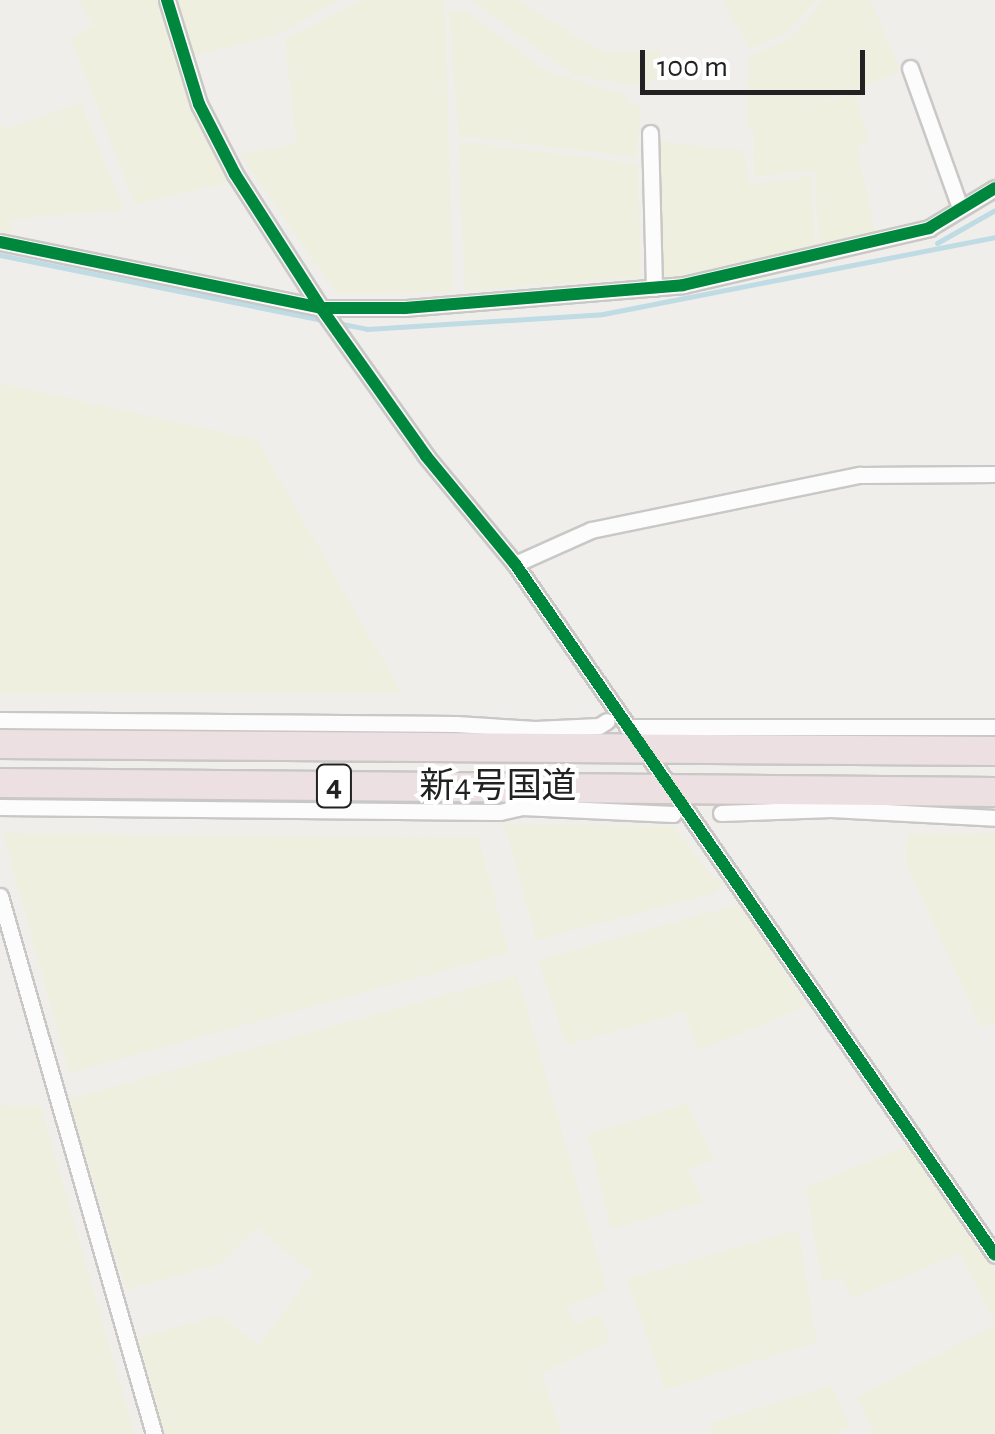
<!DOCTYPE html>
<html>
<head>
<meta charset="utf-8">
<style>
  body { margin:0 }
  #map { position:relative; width:995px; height:1434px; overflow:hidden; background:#f0eeeb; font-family:"Alegreya Sans","Noto Sans JP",sans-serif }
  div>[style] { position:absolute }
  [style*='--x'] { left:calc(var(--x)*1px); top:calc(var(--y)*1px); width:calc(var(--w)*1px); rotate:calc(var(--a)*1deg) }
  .farmland>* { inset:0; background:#efefdf }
  .stream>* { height:5px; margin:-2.5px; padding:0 2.5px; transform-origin:2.5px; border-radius:2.5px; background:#bfdbe3 }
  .roads { filter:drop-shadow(2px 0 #c9c8c7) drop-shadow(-2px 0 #c9c8c7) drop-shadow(0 2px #c9c8c7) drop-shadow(0 -2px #c9c8c7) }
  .street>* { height:15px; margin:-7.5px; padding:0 7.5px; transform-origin:7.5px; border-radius:7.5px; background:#fdfcfc }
  .highway>* { height:28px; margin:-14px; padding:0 14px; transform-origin:14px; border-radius:14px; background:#ece0e2 }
  .cycleway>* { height:12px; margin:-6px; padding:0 6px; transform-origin:6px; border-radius:6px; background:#00873e }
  span { translate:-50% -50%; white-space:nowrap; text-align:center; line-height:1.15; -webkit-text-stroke:8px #fff; paint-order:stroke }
  .shield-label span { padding:2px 8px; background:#fff; border:2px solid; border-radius:8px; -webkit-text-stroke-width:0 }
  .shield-label { font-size:32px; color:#222; font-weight:700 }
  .street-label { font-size:35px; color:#222 }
  .scale { position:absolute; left:640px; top:50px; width:225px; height:45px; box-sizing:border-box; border:5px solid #222; border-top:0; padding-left:12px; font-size:30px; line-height:35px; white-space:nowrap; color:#222; -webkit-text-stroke:8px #fff; paint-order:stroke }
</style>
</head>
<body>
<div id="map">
  <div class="farmland">
    <i style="clip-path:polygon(77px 0,162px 0,232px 182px,135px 204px,71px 38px,94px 25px)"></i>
    <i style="clip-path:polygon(172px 0,339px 0,279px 34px,191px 56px)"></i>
    <i style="clip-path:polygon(361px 0,445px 0,453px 291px,337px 294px,240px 155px,296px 143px,285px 39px)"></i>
    <i style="clip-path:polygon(472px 0,518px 0,600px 51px,660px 50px,664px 72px,649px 83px,631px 85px,574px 75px)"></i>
    <i style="clip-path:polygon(722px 0,816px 0,788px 32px,750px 49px)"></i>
    <i style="clip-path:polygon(824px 0,870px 0,901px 72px,798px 110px,855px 93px,869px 140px,857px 146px,875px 232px,819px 245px,815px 171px,754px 177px,753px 128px,747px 129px,749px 57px,792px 37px)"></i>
    <i style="clip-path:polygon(449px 10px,467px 12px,545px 71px,623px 94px,630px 104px,642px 105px,636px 157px,458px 136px)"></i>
    <i style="clip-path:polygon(81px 103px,124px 210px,9px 219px,12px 234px,0 231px,0 123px,6px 129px)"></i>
    <i style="clip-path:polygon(458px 141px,638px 164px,641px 277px,465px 291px)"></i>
    <i style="clip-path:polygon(656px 141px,743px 150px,750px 184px,812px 176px,815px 247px,659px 279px)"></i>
    <i style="clip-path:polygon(0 383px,257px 440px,401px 692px,0 694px)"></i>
    <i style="clip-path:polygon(504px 824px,673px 826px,712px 876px,723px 882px,715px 893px,536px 940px)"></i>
    <i style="clip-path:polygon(3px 833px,479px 838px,509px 953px,69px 1073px)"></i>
    <i style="clip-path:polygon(995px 833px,995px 1023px,981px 1028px,905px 860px,908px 834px)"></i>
    <i style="clip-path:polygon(740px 904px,806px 1006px,699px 1051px,684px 1012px,566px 1045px,538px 960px)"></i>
    <i style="clip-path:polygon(517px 975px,607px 1290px,566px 1308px,576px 1323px,600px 1314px,610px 1341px,541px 1373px,562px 1434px,165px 1434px,138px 1338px,220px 1315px,259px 1345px,313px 1273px,257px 1228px,219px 1264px,126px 1290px,69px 1099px)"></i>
    <i style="clip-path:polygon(686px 1104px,715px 1159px,687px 1170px,704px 1202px,611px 1229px,588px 1134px)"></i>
    <i style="clip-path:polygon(0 1105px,41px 1106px,135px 1434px,0 1434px)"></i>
    <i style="clip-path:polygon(907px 1145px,995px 1270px,995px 1434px,873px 1434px,857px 1397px,995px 1325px,960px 1254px,852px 1298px,843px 1278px,822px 1281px,806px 1188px)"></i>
    <i style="clip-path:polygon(798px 1230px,817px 1342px,665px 1390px,627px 1279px)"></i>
    <i style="clip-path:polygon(832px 1385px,850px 1428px,835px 1434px,711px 1434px,711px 1423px)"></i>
  </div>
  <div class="stream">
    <i style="--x:937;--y:243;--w:67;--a:-29.6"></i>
    <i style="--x:0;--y:255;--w:333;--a:11.4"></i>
    <i style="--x:337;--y:323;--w:31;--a:11"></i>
    <i style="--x:367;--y:329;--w:236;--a:-3.6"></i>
    <i style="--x:603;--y:314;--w:399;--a:-11.1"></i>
  </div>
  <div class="roads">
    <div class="street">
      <i style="--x:167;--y:0;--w:109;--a:72.9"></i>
      <i style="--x:199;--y:104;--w:79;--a:62.8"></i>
      <i style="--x:235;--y:174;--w:159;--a:57.3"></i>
      <i style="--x:321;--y:308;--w:181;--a:54.6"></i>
      <i style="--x:426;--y:456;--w:140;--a:50.5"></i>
      <i style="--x:515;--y:564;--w:841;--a:55.21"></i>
      <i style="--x:910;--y:68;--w:149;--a:70.3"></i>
      <i style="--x:650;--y:133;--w:155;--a:88.5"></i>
      <i style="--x:0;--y:242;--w:328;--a:11.6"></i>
      <i style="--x:321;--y:308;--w:84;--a:0"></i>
      <i style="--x:405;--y:308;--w:279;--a:-4.7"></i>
      <i style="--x:683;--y:285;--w:253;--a:-13"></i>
      <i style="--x:929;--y:228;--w:77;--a:-31.2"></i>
      <i style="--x:515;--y:564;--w:83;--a:-24.1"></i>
      <i style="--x:591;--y:530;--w:275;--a:-11.6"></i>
      <i style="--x:860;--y:475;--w:135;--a:-0.4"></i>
      <i style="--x:0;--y:720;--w:456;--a:0.5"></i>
      <i style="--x:456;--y:724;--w:79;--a:3.6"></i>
      <i style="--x:535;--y:729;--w:64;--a:-2.7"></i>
      <i style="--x:599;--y:726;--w:9;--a:-32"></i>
      <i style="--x:627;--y:727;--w:368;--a:0"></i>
      <i style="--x:0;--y:807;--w:500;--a:0.57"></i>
      <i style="--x:500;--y:812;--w:23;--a:-13"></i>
      <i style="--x:522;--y:807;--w:151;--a:2.7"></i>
      <i style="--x:721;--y:813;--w:110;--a:-2.1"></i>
      <i style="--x:831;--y:809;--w:164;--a:3.1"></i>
      <i style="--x:0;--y:896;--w:560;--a:74.03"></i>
    </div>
    <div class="highway">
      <i style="--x:0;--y:744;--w:995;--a:0.4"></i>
      <i style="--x:0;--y:783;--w:995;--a:0.52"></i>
    </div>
  </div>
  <div class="cycleway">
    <i style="--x:167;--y:0;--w:109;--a:72.9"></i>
    <i style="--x:199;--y:104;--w:79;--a:62.8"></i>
    <i style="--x:235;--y:174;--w:159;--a:57.3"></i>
    <i style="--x:321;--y:308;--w:181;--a:54.6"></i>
    <i style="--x:426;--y:456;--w:140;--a:50.5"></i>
    <i style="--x:515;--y:564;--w:841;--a:55.21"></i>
    <i style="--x:0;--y:242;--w:328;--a:11.6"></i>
    <i style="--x:321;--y:308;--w:84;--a:0"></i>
    <i style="--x:405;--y:308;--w:279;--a:-4.7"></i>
    <i style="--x:683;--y:285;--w:253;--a:-13"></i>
    <i style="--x:929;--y:228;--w:77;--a:-31.2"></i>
  </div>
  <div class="shield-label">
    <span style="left:334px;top:786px">4</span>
  </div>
  <div class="street-label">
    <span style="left:498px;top:787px">新4号国道</span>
  </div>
  <div class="scale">100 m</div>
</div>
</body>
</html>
